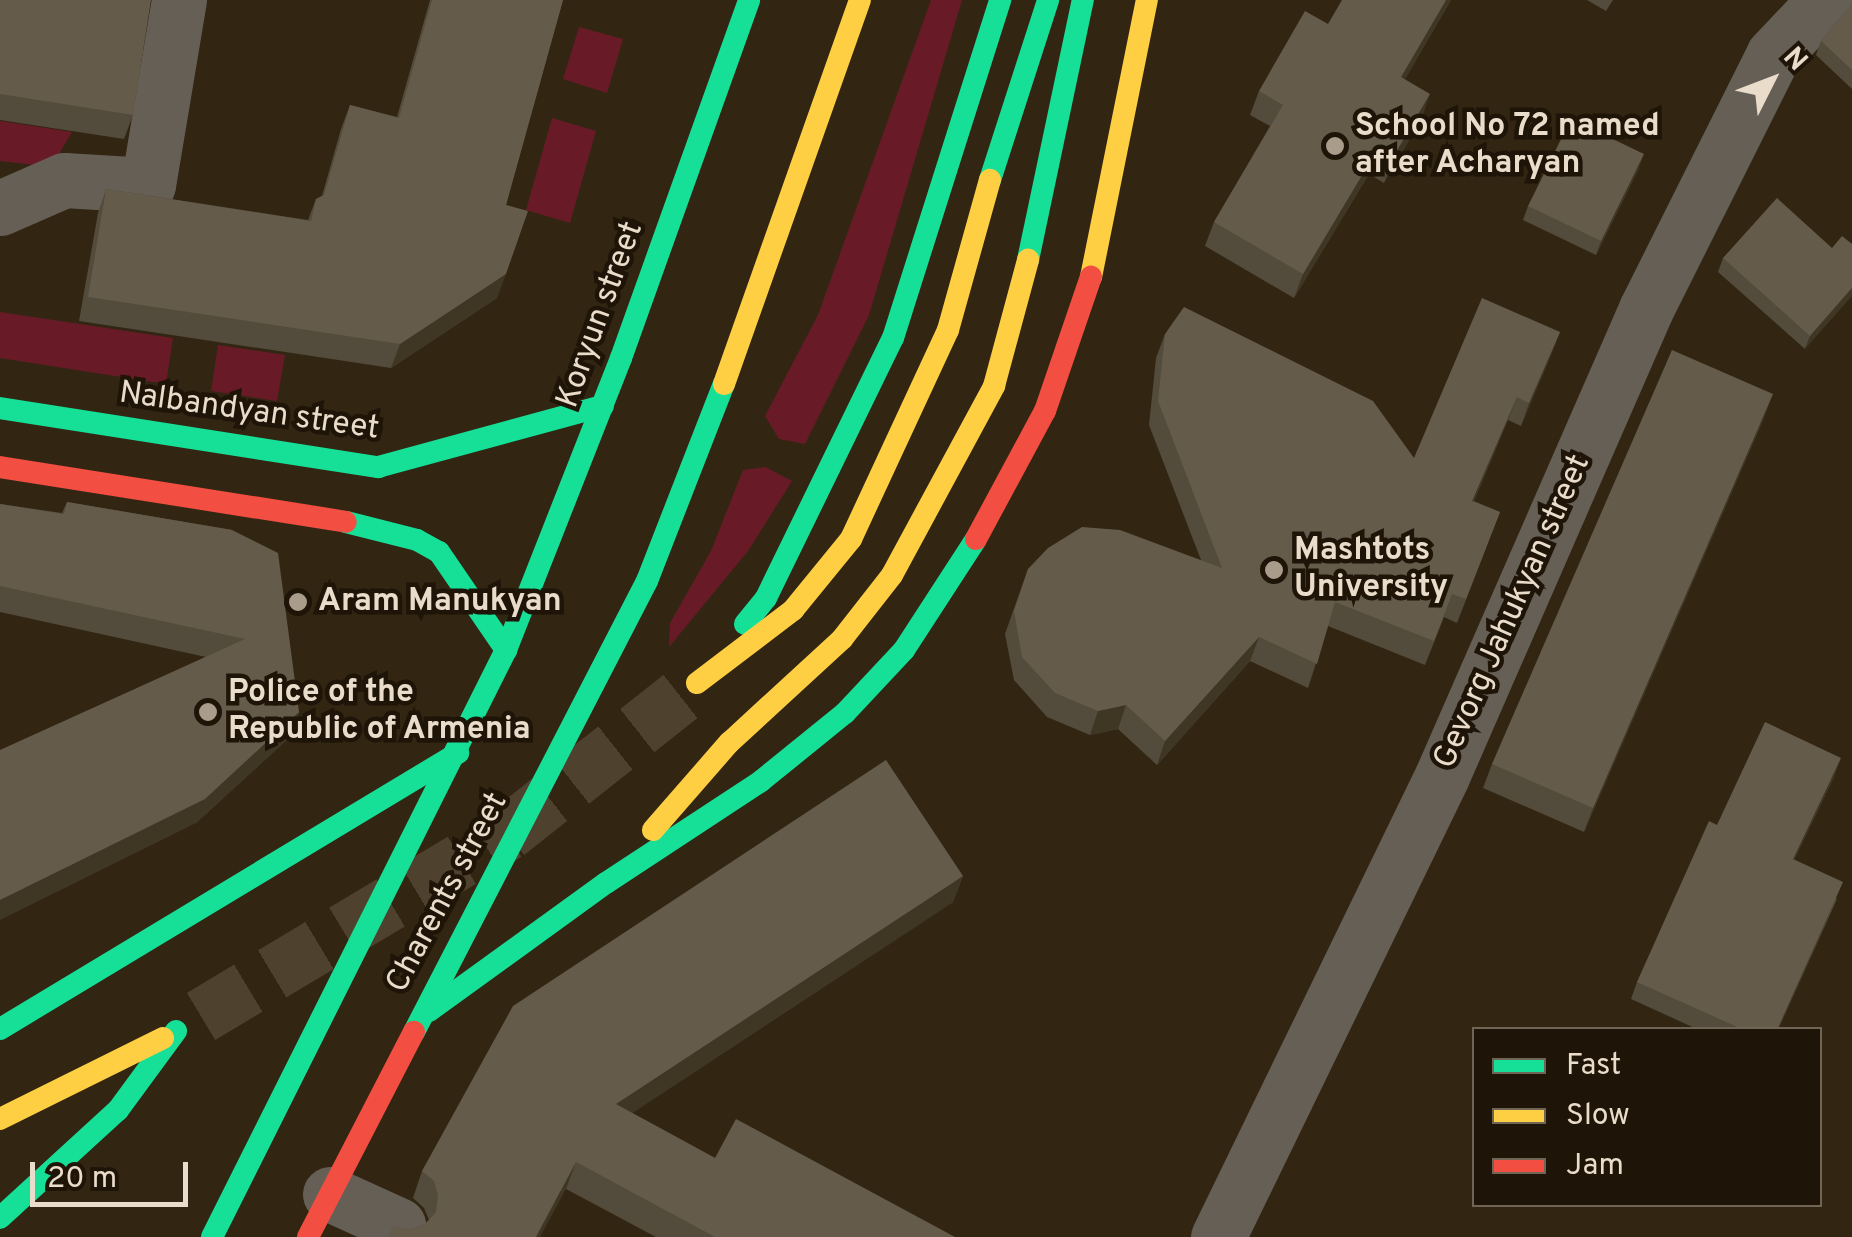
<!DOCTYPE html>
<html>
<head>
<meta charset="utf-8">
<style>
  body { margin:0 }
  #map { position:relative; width:1852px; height:1237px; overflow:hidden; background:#322613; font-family:Overpass,sans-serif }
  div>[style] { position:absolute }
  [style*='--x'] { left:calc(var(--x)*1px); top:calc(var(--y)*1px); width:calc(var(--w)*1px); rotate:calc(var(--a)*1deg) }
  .green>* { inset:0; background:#681b27 }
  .primary-tunnel>* { height:55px; margin-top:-27.5px; transform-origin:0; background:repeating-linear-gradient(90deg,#4e412e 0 55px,transparent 0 83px) }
  .street>* { height:55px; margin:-27.5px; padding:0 27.5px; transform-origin:27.5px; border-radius:27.5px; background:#655f55 }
  .fast>* { height:22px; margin:-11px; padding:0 11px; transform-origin:11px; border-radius:11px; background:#16e098 }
  .slow>* { height:22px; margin:-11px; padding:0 11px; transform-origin:11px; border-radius:11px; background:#ffcf43 }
  .jam>* { height:22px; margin:-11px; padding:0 11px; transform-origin:11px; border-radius:11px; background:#f24e42 }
  .wall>* { inset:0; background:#534b3b }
  .shaded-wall>* { inset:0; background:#3f3624 }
  .building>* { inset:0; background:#645b4a }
  .dots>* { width:28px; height:28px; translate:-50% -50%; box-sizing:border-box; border:5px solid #1e1407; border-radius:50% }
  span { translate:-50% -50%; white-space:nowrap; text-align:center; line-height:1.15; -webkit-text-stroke:9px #1e1407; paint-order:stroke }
  .poi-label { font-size:32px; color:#eadcca; font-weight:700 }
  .left { translate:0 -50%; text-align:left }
  .street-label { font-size:32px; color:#eadcca }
  .legend { position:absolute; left:1472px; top:1027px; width:350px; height:180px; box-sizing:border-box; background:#1e1407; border:2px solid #706455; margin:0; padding:12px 18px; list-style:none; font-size:30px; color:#eadcca }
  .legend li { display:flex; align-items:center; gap:20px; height:50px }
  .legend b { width:50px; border:2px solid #706455 }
  .north { position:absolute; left:1722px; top:30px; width:100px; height:100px; -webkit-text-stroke:8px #1e1407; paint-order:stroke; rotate:48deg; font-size:28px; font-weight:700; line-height:40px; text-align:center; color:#eadcca }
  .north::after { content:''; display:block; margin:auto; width:35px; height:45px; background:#eadcca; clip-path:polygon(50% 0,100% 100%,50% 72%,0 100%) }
  .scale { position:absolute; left:30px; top:1162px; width:158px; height:45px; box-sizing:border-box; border:5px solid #eadcca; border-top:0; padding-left:12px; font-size:30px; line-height:35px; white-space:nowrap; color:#eadcca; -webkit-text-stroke:8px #1e1407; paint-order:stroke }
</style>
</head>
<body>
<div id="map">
  <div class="green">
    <i style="clip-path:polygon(931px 0,962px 0,869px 315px,805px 444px,779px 439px,765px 416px,818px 315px)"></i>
    <i style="clip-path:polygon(579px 27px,623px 39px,607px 93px,563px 79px)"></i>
    <i style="clip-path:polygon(552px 118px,596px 131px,570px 223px,526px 210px)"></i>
    <i style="clip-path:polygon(0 121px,72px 132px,51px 167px,0 161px)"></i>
    <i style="clip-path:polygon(0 312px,173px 338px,166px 384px,0 358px)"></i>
    <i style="clip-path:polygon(218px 345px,285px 355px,277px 401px,211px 391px)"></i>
    <i style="clip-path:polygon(765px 467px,792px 481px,748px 551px,669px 647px,670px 623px,711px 551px,743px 470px)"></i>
  </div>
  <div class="primary-tunnel">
    <i style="--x:201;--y:1016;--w:357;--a:-30.9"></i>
    <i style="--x:507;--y:833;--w:242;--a:-38.3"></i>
  </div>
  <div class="street">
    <i style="--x:0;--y:208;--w:70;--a:-23.6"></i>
    <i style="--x:64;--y:180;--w:84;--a:3.4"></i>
    <i style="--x:148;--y:185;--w:188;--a:-80.5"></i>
    <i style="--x:330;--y:1194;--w:75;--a:24.5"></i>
    <i style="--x:1218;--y:1237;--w:513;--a:-64.08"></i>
    <i style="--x:1442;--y:776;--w:510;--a:-66.4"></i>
    <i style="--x:1646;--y:309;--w:284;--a:-63.4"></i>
    <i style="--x:1773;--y:55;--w:76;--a:-46.6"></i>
  </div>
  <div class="fast">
    <i style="--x:990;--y:180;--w:189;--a:-72.1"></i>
    <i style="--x:1028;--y:260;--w:266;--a:-78.1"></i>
    <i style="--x:0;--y:408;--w:383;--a:8.9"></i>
    <i style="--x:378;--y:467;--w:233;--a:-15.2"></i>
    <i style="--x:346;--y:522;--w:73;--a:14.2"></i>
    <i style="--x:417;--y:540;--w:25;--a:29"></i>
    <i style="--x:439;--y:552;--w:119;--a:55.6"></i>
    <i style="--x:745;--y:624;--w:33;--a:-51"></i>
    <i style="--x:766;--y:598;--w:289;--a:-64"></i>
    <i style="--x:893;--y:338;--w:355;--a:-72.4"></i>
    <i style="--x:429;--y:1011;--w:218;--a:-35.9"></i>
    <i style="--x:606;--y:883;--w:186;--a:-33.3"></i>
    <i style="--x:761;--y:781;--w:108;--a:-39"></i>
    <i style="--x:845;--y:713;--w:86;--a:-46.9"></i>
    <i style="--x:904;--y:650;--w:132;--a:-57"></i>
    <i style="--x:0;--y:1029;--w:535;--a:-31.07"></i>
    <i style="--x:414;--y:1032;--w:508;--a:-62.68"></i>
    <i style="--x:647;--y:581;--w:212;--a:-68.7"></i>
    <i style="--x:0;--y:1218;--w:160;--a:-42.5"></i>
    <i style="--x:118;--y:1110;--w:98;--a:-53.7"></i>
    <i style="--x:212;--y:1237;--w:657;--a:-63.4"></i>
    <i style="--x:506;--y:650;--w:314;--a:-68.5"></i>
    <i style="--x:621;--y:358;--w:380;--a:-70.3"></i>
  </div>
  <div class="slow">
    <i style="--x:1091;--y:277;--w:283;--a:-78.6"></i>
    <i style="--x:724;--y:384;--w:407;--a:-70.5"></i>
    <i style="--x:697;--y:683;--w:121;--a:-37.2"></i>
    <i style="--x:793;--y:610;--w:92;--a:-50.8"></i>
    <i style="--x:851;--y:539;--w:230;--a:-65.1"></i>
    <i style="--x:948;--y:330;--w:156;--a:-74.4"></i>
    <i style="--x:653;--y:830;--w:116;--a:-48.9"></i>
    <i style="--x:729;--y:743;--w:154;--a:-42.6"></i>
    <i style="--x:842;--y:639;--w:81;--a:-52"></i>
    <i style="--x:892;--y:575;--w:215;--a:-61.6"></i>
    <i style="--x:994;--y:386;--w:131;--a:-74.9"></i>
    <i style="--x:0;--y:1119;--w:182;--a:-26.4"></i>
  </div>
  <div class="jam">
    <i style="--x:0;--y:467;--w:350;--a:9"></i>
    <i style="--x:976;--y:539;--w:145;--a:-61.7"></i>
    <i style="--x:1045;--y:411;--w:142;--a:-71.1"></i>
    <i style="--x:308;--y:1237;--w:231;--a:-62.7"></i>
  </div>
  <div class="wall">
    <i style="clip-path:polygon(0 0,133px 115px,124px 139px,0 120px)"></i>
    <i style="clip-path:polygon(430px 0,563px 0,506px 205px,497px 298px,391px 368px,79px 321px,98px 213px,106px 189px,308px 220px,316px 199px,322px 196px,341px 129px,350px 105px,397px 117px)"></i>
    <i style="clip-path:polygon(1451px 0,1405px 79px,1422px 118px,1384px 183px,1369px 174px,1294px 298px,1205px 246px,1214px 222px,1270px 126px,1250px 115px,1259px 91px,1328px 24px)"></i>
    <i style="clip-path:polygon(1587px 0,1613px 0,1606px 11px)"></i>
    <i style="clip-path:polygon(1852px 4px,1852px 89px,1816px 55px,1821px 41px)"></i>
    <i style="clip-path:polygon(1639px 168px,1596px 255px,1523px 220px,1528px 206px)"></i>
    <i style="clip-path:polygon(1852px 244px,1805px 349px,1718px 272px,1723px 258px,1832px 248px)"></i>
    <i style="clip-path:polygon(1560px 332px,1521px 426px,1508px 420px,1474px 501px,1500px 512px,1457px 623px,1444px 617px,1425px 665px,1328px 626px,1308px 688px,1250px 661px,1157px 765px,1118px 729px,1090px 735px,1047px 717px,1014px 680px,1005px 634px,1028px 569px,1201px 560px,1149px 425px,1156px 358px,1165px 334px,1414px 458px)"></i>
    <i style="clip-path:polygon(1764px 418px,1584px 832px,1483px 788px,1492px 764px)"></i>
    <i style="clip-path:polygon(67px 502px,232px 530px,299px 712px,291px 736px,196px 823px,206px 657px,0 612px,0 504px,62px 513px)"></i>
    <i style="clip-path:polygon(1835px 775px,1794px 860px,1837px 899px,1778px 1030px,1699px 1030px,1631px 999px,1637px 982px)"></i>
    <i style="clip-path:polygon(963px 876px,953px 902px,632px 1113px,715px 1158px,955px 1237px,656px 1237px,566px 1189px,412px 1229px,425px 1224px,429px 1220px,424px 1208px,413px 1198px,422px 1171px)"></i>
  </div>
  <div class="shaded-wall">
    <i style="clip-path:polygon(1446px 0,1451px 0,1392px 101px,1401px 77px)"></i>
    <i style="clip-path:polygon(1430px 94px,1422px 118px,1384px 183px,1392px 159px)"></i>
    <i style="clip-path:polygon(1377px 150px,1369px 174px,1294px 298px,1303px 274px)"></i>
    <i style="clip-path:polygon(1644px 154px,1639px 168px,1596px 255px,1601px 241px)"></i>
    <i style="clip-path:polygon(506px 274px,497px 298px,391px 368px,400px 344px)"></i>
    <i style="clip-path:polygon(1852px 288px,1852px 296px,1805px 349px,1810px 336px)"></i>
    <i style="clip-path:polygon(1560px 332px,1551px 356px,1521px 426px,1529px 403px)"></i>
    <i style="clip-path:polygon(1773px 394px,1764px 418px,1584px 832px,1593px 808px)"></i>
    <i style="clip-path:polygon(1517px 397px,1508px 420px,1464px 524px,1472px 501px)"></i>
    <i style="clip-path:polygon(1259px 637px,1250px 661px,1157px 765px,1165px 741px)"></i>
    <i style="clip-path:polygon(1126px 705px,1118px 729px,1090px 735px,1098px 711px)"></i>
    <i style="clip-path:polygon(299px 712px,291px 736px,196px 823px,0 920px,0 900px)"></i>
    <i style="clip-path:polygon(1841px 758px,1835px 775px,1786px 876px,1793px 859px)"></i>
    <i style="clip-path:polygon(963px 876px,953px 902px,606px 1130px,616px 1104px)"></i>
    <i style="clip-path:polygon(1843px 882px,1778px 1030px,1777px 1030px)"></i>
    <i style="clip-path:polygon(576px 1162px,566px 1189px,540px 1237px,536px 1237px)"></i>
  </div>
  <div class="building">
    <i style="clip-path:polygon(0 0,151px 0,133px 115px,0 94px)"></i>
    <i style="clip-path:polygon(432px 0,563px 0,506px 205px,528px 211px,506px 274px,400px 344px,88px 297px,106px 189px,311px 221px,316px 199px,324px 195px,350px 105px,399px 118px)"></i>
    <i style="clip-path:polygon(1342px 0,1446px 0,1401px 77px,1430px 94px,1392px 159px,1377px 150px,1303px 274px,1214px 222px,1283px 105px,1259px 91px,1305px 11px,1328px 24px)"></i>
    <i style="clip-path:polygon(1852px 4px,1852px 70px,1821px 41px)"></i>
    <i style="clip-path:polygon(1571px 119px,1644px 154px,1601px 241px,1528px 206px)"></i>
    <i style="clip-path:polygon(1777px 198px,1832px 248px,1842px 236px,1852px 244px,1852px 288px,1810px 336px,1723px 258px)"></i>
    <i style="clip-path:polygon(1482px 298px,1560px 332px,1529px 403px,1517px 397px,1472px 501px,1500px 512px,1466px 599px,1452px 594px,1434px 641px,1335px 602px,1317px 664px,1259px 637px,1165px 741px,1126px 705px,1098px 711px,1055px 693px,1022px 657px,1014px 611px,1028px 569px,1048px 548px,1082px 527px,1120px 530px,1222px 568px,1158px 401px,1165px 334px,1184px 307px,1373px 401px,1414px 458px)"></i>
    <i style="clip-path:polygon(1672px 350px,1773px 394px,1593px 808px,1492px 764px)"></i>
    <i style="clip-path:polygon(67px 502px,232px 530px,278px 553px,299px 712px,205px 799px,0 900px,0 750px,245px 639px,0 586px,0 504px,64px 514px)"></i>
    <i style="clip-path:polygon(1765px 722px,1841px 758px,1793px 859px,1843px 882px,1777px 1030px,1744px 1030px,1637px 982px,1709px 821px,1717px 825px)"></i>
    <i style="clip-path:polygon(886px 760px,963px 876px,616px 1104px,715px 1158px,736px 1119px,955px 1237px,715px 1237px,576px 1162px,536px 1237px,388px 1237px,393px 1226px,412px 1229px,425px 1224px,436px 1212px,438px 1195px,434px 1181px,422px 1171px,513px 1006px)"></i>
  </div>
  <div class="dots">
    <i style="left:1335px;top:146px;background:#aa9c8a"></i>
    <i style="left:1274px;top:570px;background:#aa9c8a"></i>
    <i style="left:298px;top:602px;background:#aa9c8a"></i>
    <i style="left:208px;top:712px;background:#aa9c8a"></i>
  </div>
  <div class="poi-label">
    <span class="left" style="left:1355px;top:146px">School No 72 named<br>after Acharyan</span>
    <span class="left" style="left:1294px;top:570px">Mashtots<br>University</span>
    <span class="left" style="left:318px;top:602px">Aram Manukyan</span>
    <span class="left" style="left:228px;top:712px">Police of the<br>Republic of Armenia</span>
  </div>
  <div class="street-label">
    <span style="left:601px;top:315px;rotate:-70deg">Koryun street</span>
    <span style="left:249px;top:412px;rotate:8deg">Nalbandyan street</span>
    <span style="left:1513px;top:612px;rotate:-66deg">Gevorg Jahukyan street</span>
    <span style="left:448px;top:893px;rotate:-62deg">Charents street</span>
  </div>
  <ul class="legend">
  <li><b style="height:12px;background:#16e098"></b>Fast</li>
  <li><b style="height:12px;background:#ffcf43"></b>Slow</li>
  <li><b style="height:12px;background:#f24e42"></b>Jam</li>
  </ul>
  <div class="north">N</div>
  <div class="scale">20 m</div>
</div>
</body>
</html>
